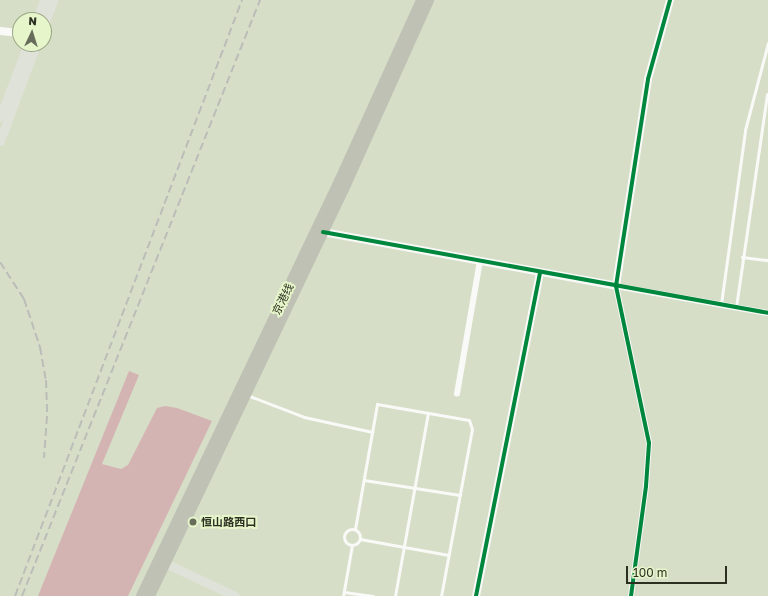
<!DOCTYPE html>
<html>
<head>
<meta charset="utf-8">
<style>
  body { margin:0 }
  #map { position:relative; width:768px; height:596px; overflow:hidden; background:#d6dec7; font-family:"Golos Text","Noto Sans SC",sans-serif }
  div>[style] { position:absolute }
  [style*='--x'] { left:calc(var(--x)*1px); top:calc(var(--y)*1px); width:calc(var(--w)*1px); rotate:calc(var(--a)*1deg) }
  .forest>* { inset:0; background:#d4b4b3 }
  .lane>* { height:3px; margin:-1.5px; padding:0 1.5px; transform-origin:1.5px; border-radius:1.5px; background:#f9faf7 }
  .lane>.ring { margin:-1.5px; padding:0; box-sizing:content-box; background:none; border:3px solid #f9faf7; border-radius:50% }
  .street>* { height:5.5px; margin:-2.75px; padding:0 2.75px; transform-origin:2.75px; border-radius:2.75px; background:#f9faf7 }
  .secondary>* { height:8px; margin:-4px; padding:0 4px; transform-origin:4px; border-radius:4px; background:#f9faf7 }
  .primary>* { height:9px; margin:-4.5px; padding:0 4.5px; transform-origin:4.5px; border-radius:4.5px; background:#dfe2d9 }
  .highway>* { height:10px; margin:-5px; padding:0 5px; transform-origin:5px; border-radius:5px; background:#bec1b4 }
  .rail>* { height:2px; margin-top:-1px; transform-origin:0; background:repeating-linear-gradient(90deg,#bbbdb8 0 8px,transparent 0 12px) }
  .cycleway>* { height:4px; margin:-2px; padding:0 2px; transform-origin:2px; border-radius:2px; background:#00873e }
  .dots>* { width:11px; height:11px; translate:-50% -50%; box-sizing:border-box; border:2px solid #e6f5ca; border-radius:50% }
  span { translate:-50% -50%; white-space:nowrap; text-align:center; line-height:1.15; -webkit-text-stroke:4px #e6f5ca; paint-order:stroke }
  .street-label { font-size:11px; color:#2b3020 }
  .poi-label { font-size:11px; color:#2b3020; font-weight:700 }
  .left { translate:0 -50%; text-align:left }
  .north { position:absolute; left:12px; top:12px; width:40px; height:40px; box-sizing:border-box; background:#e6f5ca; border:1px solid #9ba686; border-radius:50%; rotate:4deg; font-size:11px; font-weight:700; line-height:16px; text-align:center; color:#2b3020 }
  .north::after { content:''; display:block; margin:auto; width:14px; height:18px; background:#676d5a; clip-path:polygon(50% 0,100% 100%,50% 72%,0 100%) }
  .scale { position:absolute; left:626px; top:566px; width:101px; height:18px; box-sizing:border-box; border:2px solid #2b3020; border-top:0; padding-left:5px; font-size:12px; line-height:14px; white-space:nowrap; color:#2b3020; -webkit-text-stroke:3px #e6f5ca; paint-order:stroke }
</style>
</head>
<body>
<div id="map">
  <div class="forest">
    <i style="clip-path:polygon(129px 371px,139px 375px,102px 464px,121px 469px,128px 465px,157px 408px,165px 406px,177px 408px,212px 421px,128px 596px,38px 596px)"></i>
  </div>
  <div class="lane">
    <i style="--x:742;--y:257;--w:26;--a:7"></i>
    <i style="--x:721;--y:304;--w:176;--a:-82.1"></i>
    <i style="--x:745;--y:130;--w:90;--a:-75.2"></i>
    <i style="--x:736;--y:307;--w:215;--a:-81.7"></i>
    <i style="--x:247;--y:395;--w:61;--a:21.1"></i>
    <i style="--x:304;--y:417;--w:70;--a:12.4"></i>
    <i style="--x:364;--y:480;--w:97;--a:8.9"></i>
    <i class="ring" style="left:344px;top:529px;width:13px;height:13px"></i>
    <i style="--x:355;--y:529;--w:127;--a:-80"></i>
    <i style="--x:377;--y:404;--w:93;--a:9.9"></i>
    <i style="--x:469;--y:420;--w:9;--a:72"></i>
    <i style="--x:472;--y:429;--w:170;--a:100.5"></i>
    <i style="--x:360;--y:539;--w:90;--a:10.2"></i>
    <i style="--x:344;--y:592;--w:29;--a:8"></i>
    <i style="--x:343;--y:596;--w:52;--a:-80"></i>
    <i style="--x:395;--y:596;--w:186;--a:-79.8"></i>
  </div>
  <div class="street">
    <i style="--x:457;--y:394;--w:135;--a:-80.2"></i>
    <i style="--x:631;--y:596;--w:111;--a:-82.2"></i>
    <i style="--x:646;--y:486;--w:43;--a:-86"></i>
    <i style="--x:649;--y:443;--w:160;--a:-101.9"></i>
    <i style="--x:616;--y:286;--w:154;--a:10.1"></i>
  </div>
  <div class="secondary">
    <i style="--x:0;--y:31;--w:20;--a:6"></i>
    <i style="--x:323;--y:232;--w:298;--a:10.4"></i>
    <i style="--x:616;--y:286;--w:209;--a:-81.2"></i>
    <i style="--x:648;--y:79;--w:82;--a:-74.4"></i>
    <i style="--x:476;--y:596;--w:330;--a:-78.8"></i>
  </div>
  <div class="primary">
    <i style="--x:37;--y:20;--w:21;--a:-71"></i>
    <i style="--x:44;--y:24;--w:26;--a:-69"></i>
    <i style="--x:0;--y:117;--w:78;--a:-69"></i>
    <i style="--x:0;--y:141;--w:103;--a:-69.6"></i>
    <i style="--x:165;--y:563;--w:77;--a:25.2"></i>
  </div>
  <div class="highway">
    <i style="--x:141;--y:596;--w:460;--a:-64.5"></i>
    <i style="--x:339;--y:181;--w:199;--a:-65.6"></i>
    <i style="--x:150;--y:596;--w:455;--a:-64.5"></i>
    <i style="--x:346;--y:185;--w:203;--a:-65.8"></i>
  </div>
  <div class="rail">
    <i style="--x:0;--y:262;--w:44;--a:57"></i>
    <i style="--x:24;--y:299;--w:51;--a:71.6"></i>
    <i style="--x:40;--y:347;--w:34;--a:80"></i>
    <i style="--x:46;--y:380;--w:36;--a:88"></i>
    <i style="--x:47;--y:416;--w:42;--a:94.1"></i>
    <i style="--x:15;--y:596;--w:638;--a:-69.15"></i>
    <i style="--x:22;--y:596;--w:642;--a:-68.23"></i>
  </div>
  <div class="cycleway">
    <i style="--x:323;--y:232;--w:452;--a:10.3"></i>
    <i style="--x:476;--y:596;--w:330;--a:-78.8"></i>
    <i style="--x:631;--y:596;--w:111;--a:-82.2"></i>
    <i style="--x:646;--y:486;--w:43;--a:-86"></i>
    <i style="--x:649;--y:443;--w:160;--a:-101.9"></i>
    <i style="--x:616;--y:286;--w:209;--a:-81.2"></i>
    <i style="--x:648;--y:79;--w:82;--a:-74.4"></i>
  </div>
  <div class="dots">
    <i style="left:193px;top:522px;background:#676d5a"></i>
  </div>
  <div class="street-label">
    <span style="left:283px;top:299px;rotate:-64deg">京港线</span>
  </div>
  <div class="poi-label">
    <span class="left" style="left:201px;top:522px">恒山路西口</span>
  </div>
  <div class="north">N</div>
  <div class="scale">100 m</div>
</div>
</body>
</html>
